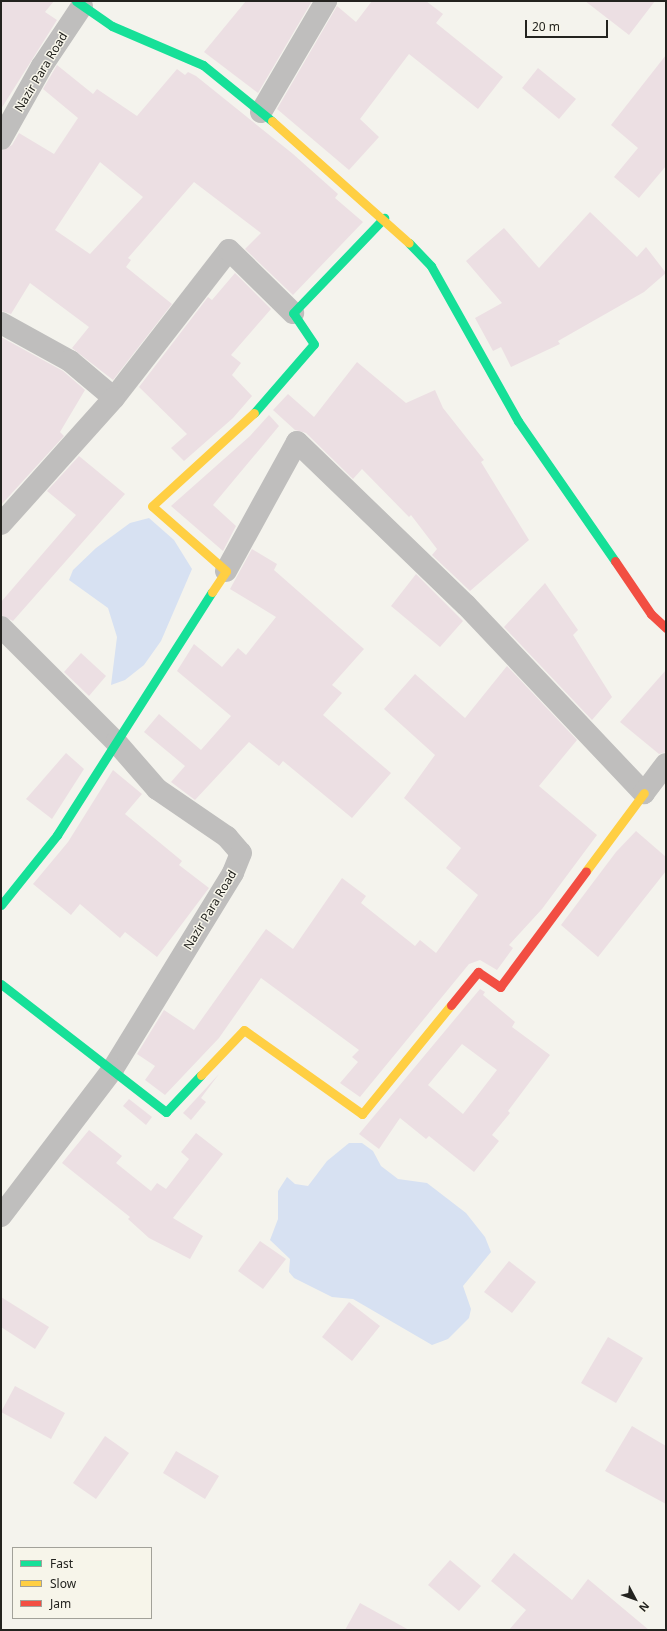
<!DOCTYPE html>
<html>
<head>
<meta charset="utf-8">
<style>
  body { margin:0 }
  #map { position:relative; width:667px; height:1631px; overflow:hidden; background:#f4f3ed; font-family:"Noto Sans",sans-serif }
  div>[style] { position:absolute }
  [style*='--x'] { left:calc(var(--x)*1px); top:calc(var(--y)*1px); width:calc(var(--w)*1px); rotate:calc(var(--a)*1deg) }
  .water>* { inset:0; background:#d7e1f2 }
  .building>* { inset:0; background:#ecdfe3 }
  .street>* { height:22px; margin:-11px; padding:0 11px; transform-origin:11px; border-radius:11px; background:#bfbebd }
  .fast>* { height:9px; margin:-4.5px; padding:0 4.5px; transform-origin:4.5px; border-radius:4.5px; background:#16e098 }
  .slow>* { height:9px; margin:-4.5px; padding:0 4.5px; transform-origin:4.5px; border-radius:4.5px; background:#ffcf43 }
  .jam>* { height:9px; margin:-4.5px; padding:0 4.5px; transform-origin:4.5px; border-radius:4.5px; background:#f24e42 }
  span { translate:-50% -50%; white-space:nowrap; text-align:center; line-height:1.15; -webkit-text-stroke:3px #f7f5ea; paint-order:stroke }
  .street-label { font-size:12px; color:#23231f }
  .frame { position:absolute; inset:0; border:2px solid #23231f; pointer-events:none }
  .legend { position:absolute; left:12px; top:1547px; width:140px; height:72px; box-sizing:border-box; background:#f7f5ea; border:1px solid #a2a199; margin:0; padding:5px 7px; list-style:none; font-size:12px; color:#23231f }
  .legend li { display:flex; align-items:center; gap:8px; height:20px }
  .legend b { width:20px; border:1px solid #a2a199 }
  .north { position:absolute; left:615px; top:1579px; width:40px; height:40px; -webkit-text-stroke:3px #f7f5ea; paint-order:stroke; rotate:131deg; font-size:11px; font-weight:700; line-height:16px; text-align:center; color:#23231f }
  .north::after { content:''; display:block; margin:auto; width:14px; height:18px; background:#23231f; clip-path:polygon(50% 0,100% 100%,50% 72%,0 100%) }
  .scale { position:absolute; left:525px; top:20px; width:83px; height:18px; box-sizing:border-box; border:2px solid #23231f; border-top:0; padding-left:5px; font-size:12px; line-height:14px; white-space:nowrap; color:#23231f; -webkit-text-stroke:3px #f7f5ea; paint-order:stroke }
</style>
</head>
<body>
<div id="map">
  <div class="water">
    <i style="clip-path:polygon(149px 518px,174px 540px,192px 569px,161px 641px,144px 665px,125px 680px,111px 685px,117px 637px,108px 608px,69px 580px,73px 570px,96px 548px,130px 523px)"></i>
    <i style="clip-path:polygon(349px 1143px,362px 1143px,373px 1151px,381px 1166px,398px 1179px,427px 1183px,466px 1213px,485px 1237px,491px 1252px,463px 1286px,471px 1309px,469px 1318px,448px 1339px,432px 1345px,353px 1299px,332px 1297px,294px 1278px,289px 1272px,290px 1259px,270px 1240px,278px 1219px,278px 1191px,287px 1177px,295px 1184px,308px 1186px,327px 1161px)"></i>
  </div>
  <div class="building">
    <i style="clip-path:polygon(1px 1px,54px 1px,45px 12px,57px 20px,1px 109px)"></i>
    <i style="clip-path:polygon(246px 1px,312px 1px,258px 93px,204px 52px)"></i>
    <i style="clip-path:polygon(372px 1px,426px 1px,443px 14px,436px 23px,503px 77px,478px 109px,409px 54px,360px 119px,379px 137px,349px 170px,277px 109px,337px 6px,356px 22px)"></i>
    <i style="clip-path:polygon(585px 1px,655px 1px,629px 35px)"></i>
    <i style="clip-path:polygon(666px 55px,666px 166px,639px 198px,614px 177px,638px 148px,611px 125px)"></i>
    <i style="clip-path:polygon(evenodd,57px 65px,93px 94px,97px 89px,137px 116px,177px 69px,185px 75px,188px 72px,196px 76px,293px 154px,338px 194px,335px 198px,363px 222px,293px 295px,245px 249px,261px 233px,194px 182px,128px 258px,131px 260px,126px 267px,172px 304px,113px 380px,72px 348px,89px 327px,30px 283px,11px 314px,1px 311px,1px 151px,12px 145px,19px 133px,54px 154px,78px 118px,43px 89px,57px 65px,100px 162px,143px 197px,90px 254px,55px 230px,100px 162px)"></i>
    <i style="clip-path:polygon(538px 68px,576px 99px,559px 119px,522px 88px)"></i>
    <i style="clip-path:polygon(590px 212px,637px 257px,646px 247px,666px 273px,644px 292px,558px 341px,560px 344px,511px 367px,501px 347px,493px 351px,475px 318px,502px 303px,466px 261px,504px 228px,539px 268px)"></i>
    <i style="clip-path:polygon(235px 273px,271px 309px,231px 355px,241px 363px,232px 375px,252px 396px,233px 418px,184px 461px,171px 448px,187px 434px,139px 387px,208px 297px,212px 300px)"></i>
    <i style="clip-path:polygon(1px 337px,63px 371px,85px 390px,60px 432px,64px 436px,1px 505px)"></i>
    <i style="clip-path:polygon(357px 362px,406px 403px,435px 390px,443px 408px,484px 460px,481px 462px,529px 540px,470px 591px,432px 555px,437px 549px,411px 515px,409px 517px,362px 469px,353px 479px,306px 433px,295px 430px,273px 410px,288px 394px,314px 417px)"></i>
    <i style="clip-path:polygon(269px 415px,279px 426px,213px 505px,236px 526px,223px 551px,171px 506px,250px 436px)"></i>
    <i style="clip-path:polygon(79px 456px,125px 494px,13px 621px,1px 615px,1px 602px,76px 515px,47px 491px)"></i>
    <i style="clip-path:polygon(252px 549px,277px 564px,274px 570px,364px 649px,332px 685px,342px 693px,323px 715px,391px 773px,352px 818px,283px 761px,279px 766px,249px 742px,195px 800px,171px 782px,185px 766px,144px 732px,159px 714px,201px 750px,231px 716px,177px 671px,194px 644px,222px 667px,238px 648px,246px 655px,276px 617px,230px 589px)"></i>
    <i style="clip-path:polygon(416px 574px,463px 621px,440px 647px,391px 606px)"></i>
    <i style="clip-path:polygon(545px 583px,578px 630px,573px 635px,612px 697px,592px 720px,504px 627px)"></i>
    <i style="clip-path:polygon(81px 653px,106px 676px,89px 696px,64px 672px)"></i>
    <i style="clip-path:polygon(507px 666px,577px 740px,539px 786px,597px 835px,542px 909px,509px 945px,513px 948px,497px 970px,480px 960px,469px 964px,360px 1097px,340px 1083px,358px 1062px,352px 1057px,359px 1050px,261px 978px,219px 1038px,165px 1095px,145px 1080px,155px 1066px,137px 1054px,164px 1010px,194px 1030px,266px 929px,293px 949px,342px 878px,366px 896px,361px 903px,415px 946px,420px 940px,436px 953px,478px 895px,446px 868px,461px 848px,404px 798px,435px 755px,384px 709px,415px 674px,465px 718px)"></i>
    <i style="clip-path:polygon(666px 670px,666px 752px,659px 754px,620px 722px)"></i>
    <i style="clip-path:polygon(66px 753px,84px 769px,52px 819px,26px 799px)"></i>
    <i style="clip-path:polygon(113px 770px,142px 794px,125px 814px,182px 861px,179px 865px,209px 888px,157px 957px,125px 932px,120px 938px,80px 904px,71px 915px,33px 884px,68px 842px)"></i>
    <i style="clip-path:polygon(636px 831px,666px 857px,666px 871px,598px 957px,561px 925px,616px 852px)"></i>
    <i style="clip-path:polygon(evenodd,480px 989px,485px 992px,483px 995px,515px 1022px,512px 1027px,550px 1055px,508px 1111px,510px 1113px,492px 1135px,499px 1141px,474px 1172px,429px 1136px,426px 1139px,400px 1118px,379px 1149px,359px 1134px,480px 989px,462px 1044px,497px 1070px,463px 1114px,428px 1085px,462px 1044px)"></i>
    <i style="clip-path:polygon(219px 1074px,201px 1098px,206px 1102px,191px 1120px,183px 1113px)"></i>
    <i style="clip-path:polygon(129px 1099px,152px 1117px,146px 1125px,123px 1106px)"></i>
    <i style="clip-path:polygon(89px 1130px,122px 1156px,116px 1163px,151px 1191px,157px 1183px,166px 1189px,189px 1159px,181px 1152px,196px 1133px,223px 1154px,173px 1218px,203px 1236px,190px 1259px,149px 1238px,128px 1219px,130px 1217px,62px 1163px)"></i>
    <i style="clip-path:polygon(260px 1241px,286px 1259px,263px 1289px,238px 1271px)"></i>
    <i style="clip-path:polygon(509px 1261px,536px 1282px,512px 1313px,484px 1292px)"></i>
    <i style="clip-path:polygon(1px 1297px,49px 1327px,35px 1349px,1px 1327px)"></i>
    <i style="clip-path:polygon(349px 1302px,380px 1326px,352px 1361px,322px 1337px)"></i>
    <i style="clip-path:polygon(608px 1337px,643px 1358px,616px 1403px,581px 1383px)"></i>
    <i style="clip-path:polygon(15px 1386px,65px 1413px,51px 1439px,1px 1412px)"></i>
    <i style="clip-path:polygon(632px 1426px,666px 1446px,666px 1504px,605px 1471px)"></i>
    <i style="clip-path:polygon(105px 1436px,129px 1453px,96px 1499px,73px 1483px)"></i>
    <i style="clip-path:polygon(176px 1451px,219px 1476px,205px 1499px,163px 1473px)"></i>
    <i style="clip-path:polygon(514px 1553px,572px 1600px,588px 1579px,649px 1630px,509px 1630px,526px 1610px,491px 1581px)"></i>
    <i style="clip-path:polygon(450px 1560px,481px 1586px,459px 1611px,428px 1585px)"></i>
    <i style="clip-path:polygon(360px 1603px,409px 1630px,345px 1630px)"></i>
  </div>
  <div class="street">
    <i style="--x:261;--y:112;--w:129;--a:-59.6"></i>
    <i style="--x:1;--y:139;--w:84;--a:-60.7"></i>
    <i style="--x:42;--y:66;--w:72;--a:-56.3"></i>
    <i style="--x:1;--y:323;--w:79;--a:28.8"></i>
    <i style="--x:70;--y:361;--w:57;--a:40.1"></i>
    <i style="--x:114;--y:398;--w:187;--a:-52.2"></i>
    <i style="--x:229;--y:250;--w:90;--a:44.5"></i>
    <i style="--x:1;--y:524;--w:169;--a:-48.1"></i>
    <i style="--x:226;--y:571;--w:147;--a:-61.2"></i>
    <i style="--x:297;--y:442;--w:235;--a:44"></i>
    <i style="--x:466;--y:605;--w:259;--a:46.6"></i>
    <i style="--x:644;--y:793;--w:36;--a:-53"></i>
    <i style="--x:1;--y:627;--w:163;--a:45"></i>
    <i style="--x:116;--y:742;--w:62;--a:48.9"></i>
    <i style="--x:157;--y:789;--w:85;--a:34.4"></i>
    <i style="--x:227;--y:837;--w:21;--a:49"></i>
    <i style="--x:241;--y:853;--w:22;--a:112"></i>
    <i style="--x:233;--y:873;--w:230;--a:121.5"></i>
    <i style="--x:113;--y:1069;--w:185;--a:127.3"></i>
  </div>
  <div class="fast">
    <i style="--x:76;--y:1;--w:44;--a:34.8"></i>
    <i style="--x:112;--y:26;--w:99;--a:23.2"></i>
    <i style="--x:203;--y:65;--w:89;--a:39.1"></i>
    <i style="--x:409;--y:243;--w:32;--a:46"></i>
    <i style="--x:431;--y:266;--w:178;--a:60.7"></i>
    <i style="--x:518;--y:421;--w:170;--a:55.3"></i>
    <i style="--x:254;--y:413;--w:91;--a:-49"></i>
    <i style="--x:314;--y:344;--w:37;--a:-124"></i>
    <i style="--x:293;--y:313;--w:132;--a:-46.2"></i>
    <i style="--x:1;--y:905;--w:90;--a:-51.3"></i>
    <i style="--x:57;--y:835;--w:288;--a:-57.5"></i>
    <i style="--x:1;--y:984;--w:209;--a:37.8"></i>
    <i style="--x:166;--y:1112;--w:51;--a:-46.6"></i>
  </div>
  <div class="slow">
    <i style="--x:272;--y:121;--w:183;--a:41.7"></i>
    <i style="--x:212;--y:592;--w:25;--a:-56"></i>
    <i style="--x:226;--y:571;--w:98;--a:-138.7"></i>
    <i style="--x:152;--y:506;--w:138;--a:-42.4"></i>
    <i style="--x:586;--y:871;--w:97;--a:-53.4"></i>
    <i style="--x:201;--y:1075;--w:62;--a:-46.3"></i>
    <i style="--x:244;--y:1030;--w:145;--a:35.4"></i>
    <i style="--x:362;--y:1114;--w:141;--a:-50.8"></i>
  </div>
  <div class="jam">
    <i style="--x:615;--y:561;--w:64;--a:55.8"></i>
    <i style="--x:651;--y:614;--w:21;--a:43"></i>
    <i style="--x:451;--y:1005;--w:43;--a:-50.7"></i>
    <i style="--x:478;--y:972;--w:27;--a:34"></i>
    <i style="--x:500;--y:987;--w:144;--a:-53.4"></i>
  </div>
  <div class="street-label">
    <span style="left:41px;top:72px;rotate:-59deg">Nazir Para Road</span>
    <span style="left:210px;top:910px;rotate:-59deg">Nazir Para Road</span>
  </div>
  <div class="frame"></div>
  <ul class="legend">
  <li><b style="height:5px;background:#16e098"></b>Fast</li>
  <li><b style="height:5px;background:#ffcf43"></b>Slow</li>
  <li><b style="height:5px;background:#f24e42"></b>Jam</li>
  </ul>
  <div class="north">N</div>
  <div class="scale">20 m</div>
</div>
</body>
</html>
